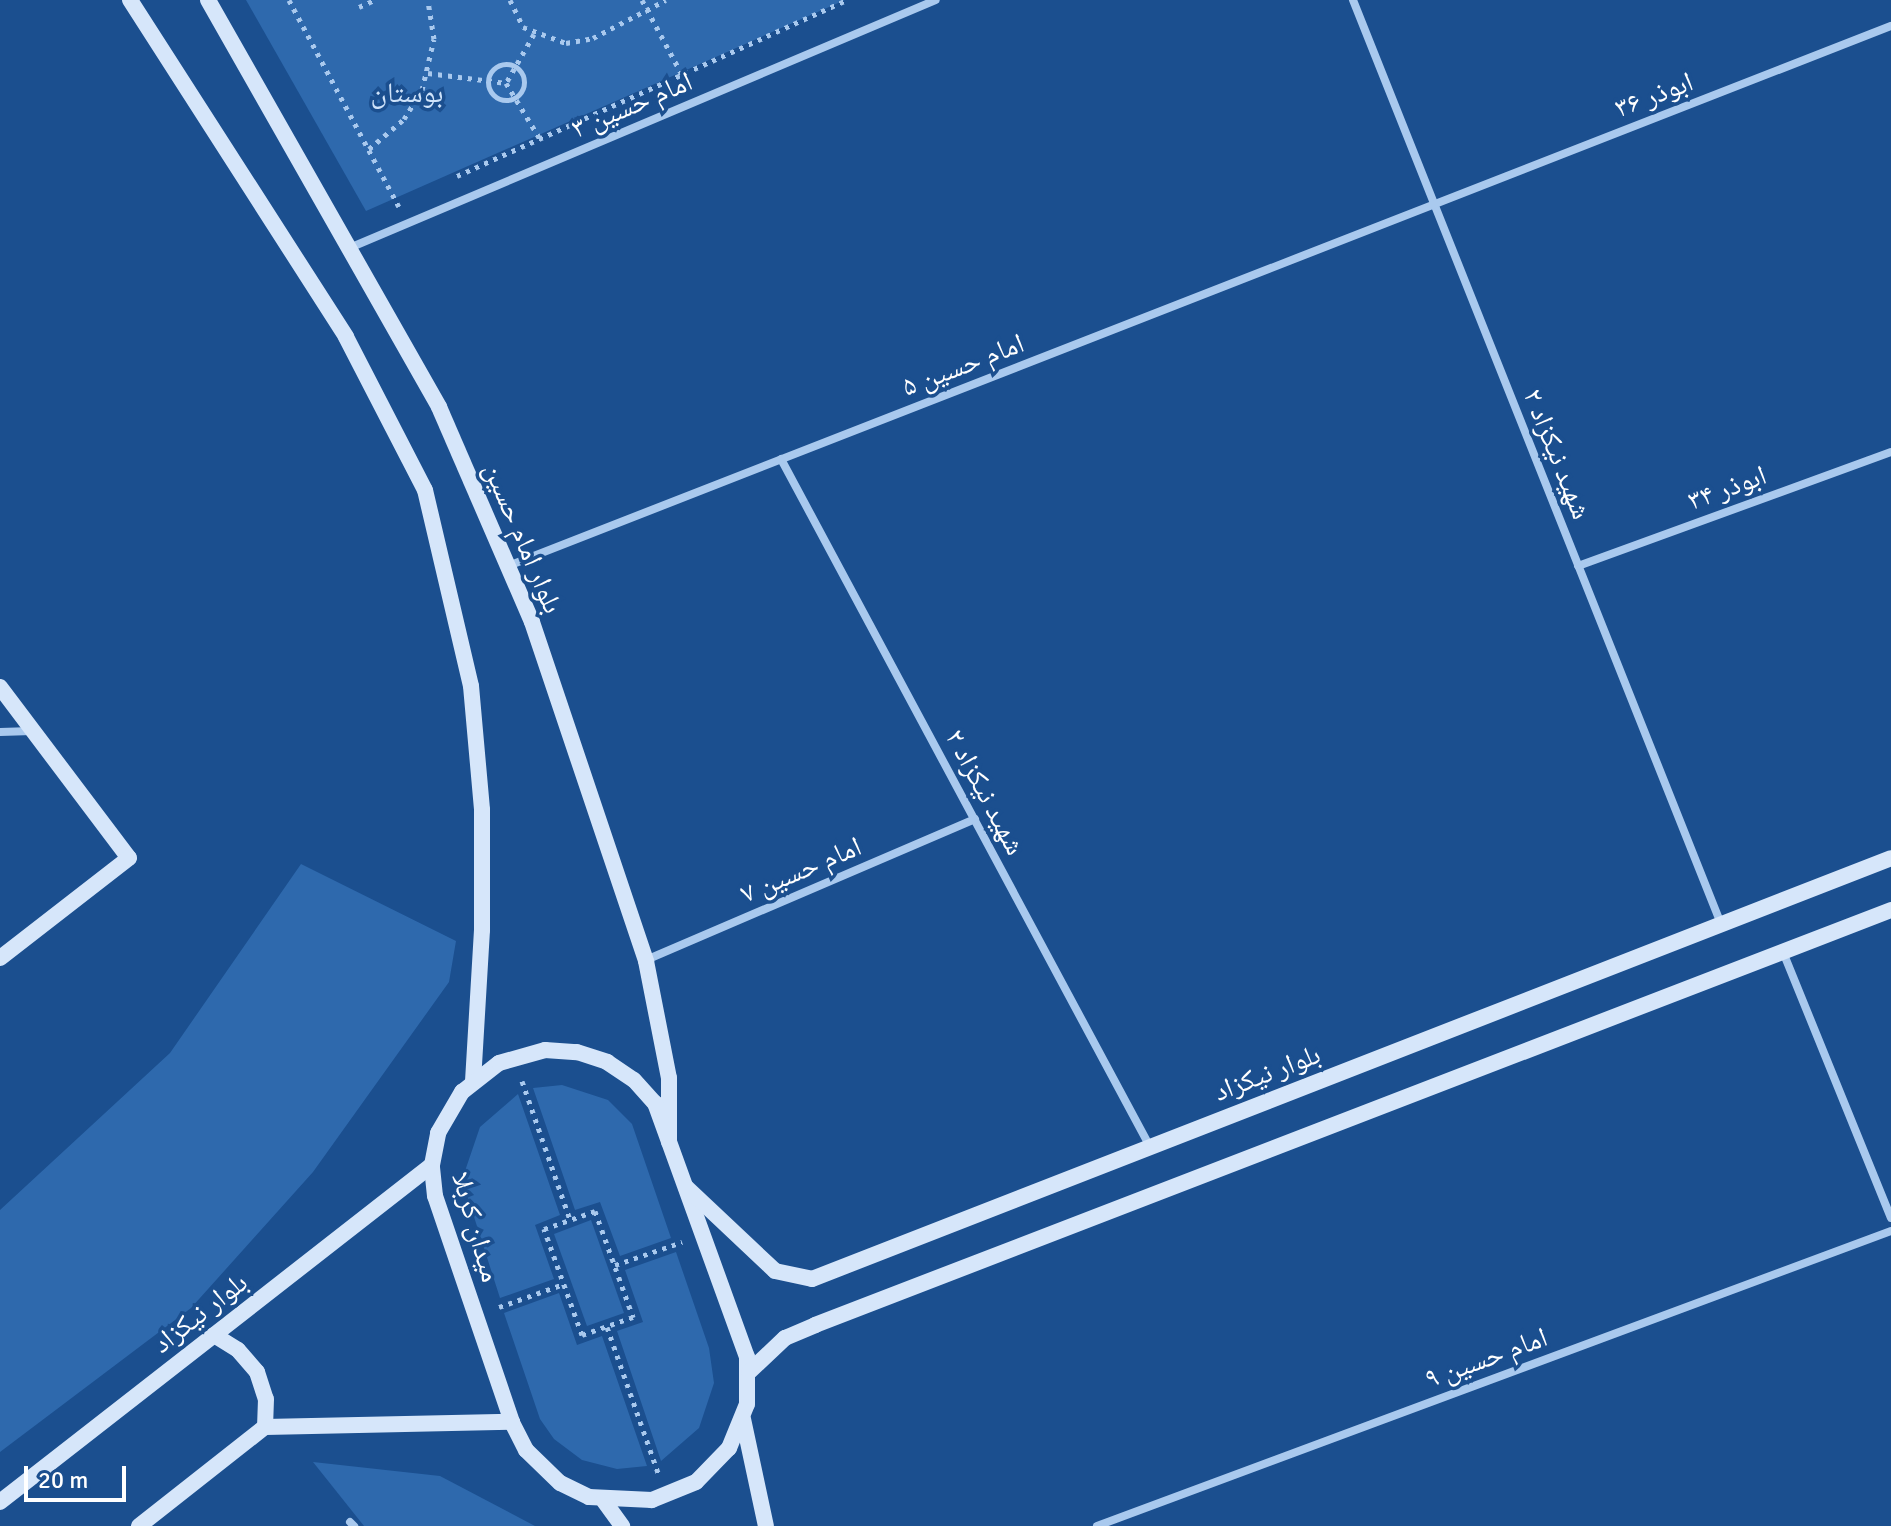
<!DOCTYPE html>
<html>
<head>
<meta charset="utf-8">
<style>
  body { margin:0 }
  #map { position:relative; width:1891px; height:1526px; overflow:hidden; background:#1b4f8f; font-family:Signika,"Noto Naskh Arabic",sans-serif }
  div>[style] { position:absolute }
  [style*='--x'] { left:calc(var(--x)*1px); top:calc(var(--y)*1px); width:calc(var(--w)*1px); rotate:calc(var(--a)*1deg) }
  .green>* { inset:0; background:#2e69ad }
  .path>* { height:5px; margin-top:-2.5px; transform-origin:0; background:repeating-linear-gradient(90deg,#a9c9ee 0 4px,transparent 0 10px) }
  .path>.ring { margin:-2.5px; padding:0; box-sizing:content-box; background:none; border:5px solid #a9c9ee; border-radius:50% }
  .street>* { height:8px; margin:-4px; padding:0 4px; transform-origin:4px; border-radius:4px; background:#a9c9ee }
  .secondary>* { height:16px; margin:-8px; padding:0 8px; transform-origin:8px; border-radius:8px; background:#d6e6fa }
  span { translate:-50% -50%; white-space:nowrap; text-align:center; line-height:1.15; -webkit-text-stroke:7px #1b4f8f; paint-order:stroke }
  .park-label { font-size:28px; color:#cfe3fa }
  .street-label { font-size:28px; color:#fff }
  .scale { position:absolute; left:24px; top:1466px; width:102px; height:36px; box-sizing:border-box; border:4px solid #fff; border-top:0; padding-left:10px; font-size:24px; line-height:28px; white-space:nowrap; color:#fff; -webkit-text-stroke:6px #1b4f8f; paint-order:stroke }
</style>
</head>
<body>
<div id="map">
  <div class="green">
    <i style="clip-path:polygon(246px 0,845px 0,366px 211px)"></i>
    <i style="clip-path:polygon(301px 864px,456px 941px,449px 982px,313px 1172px,191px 1308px,0 1452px,0 1210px,170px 1053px)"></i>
    <i style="clip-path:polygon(562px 1085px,608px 1100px,632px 1124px,671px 1238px,620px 1256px,600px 1202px,575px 1210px,533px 1088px)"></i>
    <i style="clip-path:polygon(518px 1094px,560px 1215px,535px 1225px,554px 1279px,500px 1298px,467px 1195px,465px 1171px,480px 1127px)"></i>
    <i style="clip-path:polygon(591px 1220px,624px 1313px,587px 1326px,554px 1234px)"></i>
    <i style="clip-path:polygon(676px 1252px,709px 1348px,714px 1383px,699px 1428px,661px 1461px,617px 1331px,643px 1322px,625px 1270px)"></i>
    <i style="clip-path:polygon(559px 1293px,577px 1345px,602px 1336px,647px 1466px,617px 1469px,582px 1460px,554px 1439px,540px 1419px,504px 1313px)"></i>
    <i style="clip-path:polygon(313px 1462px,440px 1476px,535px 1526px,364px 1526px)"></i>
  </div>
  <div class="path">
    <i style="--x:289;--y:0;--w:234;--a:62"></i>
    <i style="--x:510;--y:0;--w:30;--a:64"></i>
    <i style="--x:523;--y:27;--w:46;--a:20.4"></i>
    <i style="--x:566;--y:43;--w:27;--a:-10"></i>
    <i style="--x:593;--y:38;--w:82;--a:-27.5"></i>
    <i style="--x:642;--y:0;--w:95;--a:61.8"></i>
    <i style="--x:359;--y:7;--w:17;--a:-24"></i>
    <i style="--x:534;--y:34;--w:56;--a:119.7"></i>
    <i style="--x:506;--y:83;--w:66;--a:58.7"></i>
    <i class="ring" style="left:488px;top:64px;width:31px;height:31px"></i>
    <i style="--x:428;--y:73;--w:79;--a:7.3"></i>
    <i style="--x:369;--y:149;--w:46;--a:-40.6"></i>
    <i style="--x:404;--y:119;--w:34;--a:-58"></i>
    <i style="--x:422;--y:90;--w:52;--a:-76.8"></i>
    <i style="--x:434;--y:39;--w:39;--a:-99"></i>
    <i style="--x:457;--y:176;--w:427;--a:-24.3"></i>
    <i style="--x:522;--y:1081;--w:147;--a:70.9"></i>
    <i style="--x:595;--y:1211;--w:113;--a:70.3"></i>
    <i style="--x:633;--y:1317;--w:54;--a:160.6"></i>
    <i style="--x:582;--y:1335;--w:113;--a:-109.7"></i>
    <i style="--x:544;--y:1229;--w:54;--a:-19.4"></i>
    <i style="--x:615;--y:1265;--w:71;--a:-18.9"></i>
    <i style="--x:499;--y:1307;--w:69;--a:-19.5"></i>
    <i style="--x:607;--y:1327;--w:155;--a:70.7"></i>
  </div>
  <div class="street">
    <i style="--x:1353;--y:0;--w:995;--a:68.28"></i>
    <i style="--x:347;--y:249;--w:639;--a:-22.92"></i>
    <i style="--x:781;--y:459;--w:781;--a:61.79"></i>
    <i style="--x:508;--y:566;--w:1485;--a:-21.33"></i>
    <i style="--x:1578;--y:566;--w:333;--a:-20"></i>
    <i style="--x:0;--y:732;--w:32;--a:-2"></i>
    <i style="--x:1783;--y:952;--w:287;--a:67.9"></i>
    <i style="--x:646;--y:960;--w:358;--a:-23.2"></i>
    <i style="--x:350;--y:1522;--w:6;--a:45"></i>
    <i style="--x:1097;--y:1526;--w:847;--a:-20.38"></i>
  </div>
  <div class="secondary">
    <i style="--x:130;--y:0;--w:400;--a:57.3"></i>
    <i style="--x:346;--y:337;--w:172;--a:62.7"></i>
    <i style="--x:425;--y:490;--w:201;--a:76.8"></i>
    <i style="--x:471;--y:686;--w:124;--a:84.9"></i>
    <i style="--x:482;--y:810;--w:120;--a:90"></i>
    <i style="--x:482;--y:930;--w:151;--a:93.4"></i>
    <i style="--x:208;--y:0;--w:468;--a:60.4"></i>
    <i style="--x:439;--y:407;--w:234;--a:66.6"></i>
    <i style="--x:532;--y:622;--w:358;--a:71.4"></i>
    <i style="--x:646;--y:961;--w:119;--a:78.9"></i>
    <i style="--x:669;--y:1078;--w:64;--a:90"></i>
    <i style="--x:0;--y:687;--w:214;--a:53"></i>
    <i style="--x:129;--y:858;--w:163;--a:142.2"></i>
    <i style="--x:545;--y:1050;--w:32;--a:4"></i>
    <i style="--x:577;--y:1052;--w:32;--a:18"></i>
    <i style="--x:607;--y:1062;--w:32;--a:34"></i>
    <i style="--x:634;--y:1080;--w:31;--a:48"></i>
    <i style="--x:655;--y:1103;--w:270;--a:70.1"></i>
    <i style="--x:747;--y:1357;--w:47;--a:90"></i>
    <i style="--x:747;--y:1404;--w:48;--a:112.2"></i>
    <i style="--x:729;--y:1448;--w:47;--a:134.1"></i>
    <i style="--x:696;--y:1482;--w:48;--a:157.8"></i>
    <i style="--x:652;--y:1500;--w:63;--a:-177.3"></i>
    <i style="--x:589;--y:1497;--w:32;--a:-154"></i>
    <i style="--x:560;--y:1483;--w:47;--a:-135.9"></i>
    <i style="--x:526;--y:1450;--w:31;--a:-117"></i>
    <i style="--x:512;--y:1422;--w:239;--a:-108.8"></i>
    <i style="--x:435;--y:1196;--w:31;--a:-96"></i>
    <i style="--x:432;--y:1165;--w:33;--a:-79"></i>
    <i style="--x:438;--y:1133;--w:48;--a:-59.7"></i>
    <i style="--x:462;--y:1092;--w:47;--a:-38.1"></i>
    <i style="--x:499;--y:1063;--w:48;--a:-15.8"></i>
    <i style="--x:686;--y:1187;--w:122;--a:43.3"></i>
    <i style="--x:775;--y:1271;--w:38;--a:12"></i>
    <i style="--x:812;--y:1279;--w:1158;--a:-21.31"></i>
    <i style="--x:214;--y:1335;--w:28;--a:32"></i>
    <i style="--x:238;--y:1350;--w:29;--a:49"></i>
    <i style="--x:257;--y:1372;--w:28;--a:72"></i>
    <i style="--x:266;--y:1399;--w:28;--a:92"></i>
    <i style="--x:749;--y:1372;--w:50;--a:-43.4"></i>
    <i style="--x:785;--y:1338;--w:33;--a:-23"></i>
    <i style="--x:815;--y:1325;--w:1153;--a:-21.09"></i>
    <i style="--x:743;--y:1419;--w:109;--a:77.9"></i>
    <i style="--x:604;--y:1501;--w:31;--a:54"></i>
    <i style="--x:0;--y:1502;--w:548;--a:-37.96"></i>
    <i style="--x:139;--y:1526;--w:160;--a:-38.2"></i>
    <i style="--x:265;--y:1427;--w:247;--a:-1.2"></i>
  </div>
  <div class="park-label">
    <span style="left:407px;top:93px">بوستان</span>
  </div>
  <div class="street-label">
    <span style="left:1654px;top:95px;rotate:-21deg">ابوذر ۳۶</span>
    <span style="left:632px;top:105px;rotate:-23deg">امام حسین ۳</span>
    <span style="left:963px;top:365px;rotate:-21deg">امام حسین ۵</span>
    <span style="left:1557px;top:454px;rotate:68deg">شهید نیکزاد ۲</span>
    <span style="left:1727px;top:488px;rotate:-20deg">ابوذر ۳۴</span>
    <span style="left:523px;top:538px;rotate:67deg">بلوار امام حسین</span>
    <span style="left:985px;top:792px;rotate:62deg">شهید نیکزاد ۲</span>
    <span style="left:801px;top:870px;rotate:-23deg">امام حسین ۷</span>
    <span style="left:1267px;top:1073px;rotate:-21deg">بلوار نیکزاد</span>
    <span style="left:476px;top:1227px;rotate:74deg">میدان کربلا</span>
    <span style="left:200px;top:1313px;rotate:-38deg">بلوار نیکزاد</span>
    <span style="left:1486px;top:1358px;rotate:-20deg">امام حسین ۹</span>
  </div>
  <div class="scale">20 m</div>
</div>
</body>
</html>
